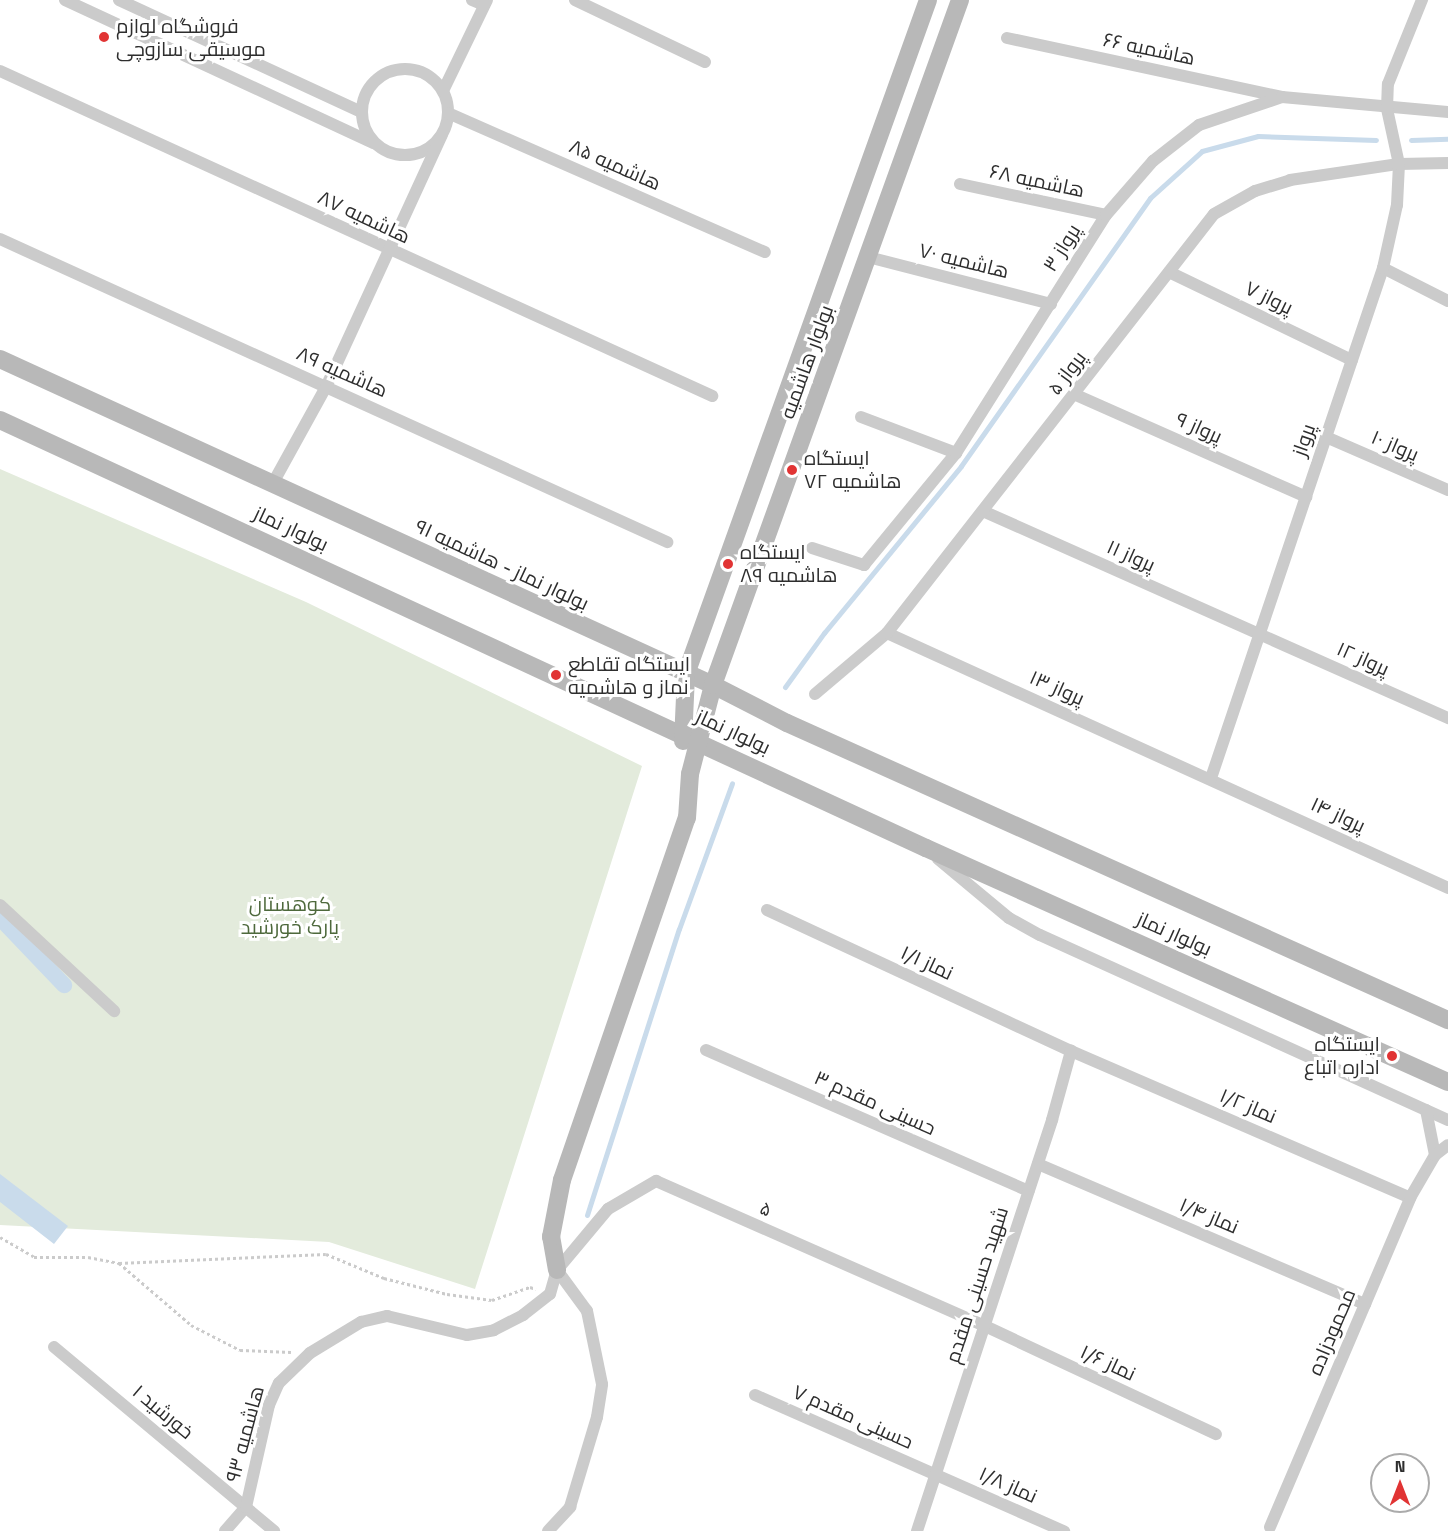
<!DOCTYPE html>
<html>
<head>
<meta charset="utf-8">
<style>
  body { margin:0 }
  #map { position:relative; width:1448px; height:1531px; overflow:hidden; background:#fff; font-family:"Space Grotesk",Cairo,sans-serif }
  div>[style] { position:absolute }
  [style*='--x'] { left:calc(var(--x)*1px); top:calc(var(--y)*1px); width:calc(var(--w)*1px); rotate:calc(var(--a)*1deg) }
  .green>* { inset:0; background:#e3ebdc }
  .water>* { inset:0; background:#c9dbeb }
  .stream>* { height:5px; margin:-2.5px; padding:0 2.5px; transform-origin:2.5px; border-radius:2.5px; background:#c9dbeb }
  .canal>* { height:16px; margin:-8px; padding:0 8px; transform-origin:8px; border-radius:8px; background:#c9dbeb }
  .path>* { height:3px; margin-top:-1.5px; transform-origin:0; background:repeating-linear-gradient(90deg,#cbcbcb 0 3px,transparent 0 6px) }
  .street>* { height:12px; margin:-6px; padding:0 6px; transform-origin:6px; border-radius:6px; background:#cbcbcb }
  .street>.ring { margin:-6px; padding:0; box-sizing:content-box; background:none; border:12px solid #cbcbcb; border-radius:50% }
  .secondary>* { height:18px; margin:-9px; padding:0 9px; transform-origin:9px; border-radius:9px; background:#b8b8b8 }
  .dots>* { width:16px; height:16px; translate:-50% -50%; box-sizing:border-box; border:3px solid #fff; border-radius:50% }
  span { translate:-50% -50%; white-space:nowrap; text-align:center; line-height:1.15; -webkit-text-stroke:6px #fff; paint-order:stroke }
  .poi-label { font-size:20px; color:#2e2e2e }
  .left { translate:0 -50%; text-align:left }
  .right { translate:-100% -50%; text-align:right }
  .street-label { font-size:20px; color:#2e2e2e }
  .park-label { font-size:20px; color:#4e693c }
  .north { position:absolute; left:1370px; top:1453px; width:60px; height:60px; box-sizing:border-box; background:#fff; border:2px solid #ababab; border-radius:50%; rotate:0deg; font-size:16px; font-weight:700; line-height:24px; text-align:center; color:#2e2e2e }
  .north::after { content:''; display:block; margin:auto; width:21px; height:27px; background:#e13434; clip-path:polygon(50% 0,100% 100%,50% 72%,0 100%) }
</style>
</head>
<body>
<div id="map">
  <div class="green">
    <i style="clip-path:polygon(0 469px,306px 602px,642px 766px,475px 1289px,329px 1242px,0 1225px)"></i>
  </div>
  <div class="water">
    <i style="clip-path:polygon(0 1174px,68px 1226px,54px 1244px,0 1202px)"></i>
  </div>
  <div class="stream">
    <i style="--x:1411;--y:140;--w:37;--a:-2"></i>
    <i style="--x:785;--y:687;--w:67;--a:-54.2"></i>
    <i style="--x:824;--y:633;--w:216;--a:-50.6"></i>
    <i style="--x:961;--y:466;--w:328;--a:-54.8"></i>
    <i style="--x:1150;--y:198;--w:70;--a:-42.1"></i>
    <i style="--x:1202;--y:151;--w:58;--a:-15"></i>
    <i style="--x:1258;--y:136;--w:118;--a:1.9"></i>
    <i style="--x:587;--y:1215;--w:300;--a:-72.2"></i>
    <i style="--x:679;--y:929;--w:155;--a:-70"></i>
  </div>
  <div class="canal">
    <i style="--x:0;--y:918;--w:93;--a:46.3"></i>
  </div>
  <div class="path">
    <i style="--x:0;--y:1237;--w:39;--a:30"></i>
    <i style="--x:34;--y:1257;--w:54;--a:0"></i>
    <i style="--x:88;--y:1257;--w:32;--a:11"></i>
    <i style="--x:119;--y:1263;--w:95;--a:40.7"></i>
    <i style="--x:191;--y:1325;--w:55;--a:27"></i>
    <i style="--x:240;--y:1350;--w:51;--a:2.2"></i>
    <i style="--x:119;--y:1263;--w:207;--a:-2.5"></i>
    <i style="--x:326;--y:1254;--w:63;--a:22.5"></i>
    <i style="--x:384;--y:1278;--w:65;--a:14.3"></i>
    <i style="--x:447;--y:1294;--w:45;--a:7.6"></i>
    <i style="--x:492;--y:1300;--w:40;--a:-18.9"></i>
    <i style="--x:530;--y:1287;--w:6;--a:18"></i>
  </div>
  <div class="street">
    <i style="--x:65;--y:0;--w:340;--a:24.9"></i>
    <i style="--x:119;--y:0;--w:267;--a:24.8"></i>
    <i style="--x:472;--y:0;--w:13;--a:23"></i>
    <i style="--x:575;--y:0;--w:144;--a:25.5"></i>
    <i style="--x:1007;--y:38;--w:281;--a:12.1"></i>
    <i class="ring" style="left:362px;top:69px;width:74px;height:74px"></i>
    <i style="--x:0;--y:71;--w:783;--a:24.53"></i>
    <i style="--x:443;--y:91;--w:101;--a:-64.2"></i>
    <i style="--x:448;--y:113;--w:346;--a:23.7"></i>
    <i style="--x:960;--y:184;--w:149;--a:12"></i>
    <i style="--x:0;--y:239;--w:733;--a:24.43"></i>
    <i style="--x:868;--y:257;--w:189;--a:14.4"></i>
    <i style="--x:1383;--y:268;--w:73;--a:26.9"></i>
    <i style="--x:1169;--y:272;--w:203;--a:25.7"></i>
    <i style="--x:1076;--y:395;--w:252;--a:23.9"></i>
    <i style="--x:861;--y:417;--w:102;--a:20.8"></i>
    <i style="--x:1326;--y:437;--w:133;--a:23.5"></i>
    <i style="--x:273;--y:483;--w:110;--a:-61.1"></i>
    <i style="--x:326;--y:387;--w:277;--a:-65.3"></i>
    <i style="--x:985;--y:512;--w:507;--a:23.99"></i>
    <i style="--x:812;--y:548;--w:55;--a:18.1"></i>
    <i style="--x:864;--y:565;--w:145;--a:-50.6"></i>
    <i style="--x:956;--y:453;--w:281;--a:-57.8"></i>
    <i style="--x:1106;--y:215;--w:72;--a:-49"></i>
    <i style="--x:1153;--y:161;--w:58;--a:-38"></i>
    <i style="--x:1199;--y:125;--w:88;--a:-18.6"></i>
    <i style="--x:1282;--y:97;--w:167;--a:5.2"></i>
    <i style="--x:887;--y:633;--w:616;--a:24.44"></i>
    <i style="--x:815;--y:694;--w:94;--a:-40.3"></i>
    <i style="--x:887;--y:633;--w:531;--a:-52.03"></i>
    <i style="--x:1214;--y:214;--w:47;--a:-29.3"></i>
    <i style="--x:1255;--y:191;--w:37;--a:-17"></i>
    <i style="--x:1290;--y:180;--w:110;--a:-8.4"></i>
    <i style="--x:1399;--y:164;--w:49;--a:-1.2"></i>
    <i style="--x:1211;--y:778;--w:538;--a:-71.36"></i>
    <i style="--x:1383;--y:268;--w:65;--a:-77.5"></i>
    <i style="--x:1397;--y:205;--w:41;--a:-87.2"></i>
    <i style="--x:1399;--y:164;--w:56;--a:-102.3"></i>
    <i style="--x:1387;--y:109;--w:25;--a:-88"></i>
    <i style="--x:1388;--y:84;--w:91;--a:-68"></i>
    <i style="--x:938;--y:859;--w:92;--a:39.7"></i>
    <i style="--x:1009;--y:918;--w:35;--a:29"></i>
    <i style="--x:1040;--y:935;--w:448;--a:24.4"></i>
    <i style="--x:0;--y:905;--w:156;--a:42.9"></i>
    <i style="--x:767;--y:910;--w:335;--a:24.9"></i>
    <i style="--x:1071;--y:1051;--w:369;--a:23.4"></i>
    <i style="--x:706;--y:1050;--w:352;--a:23.6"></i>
    <i style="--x:1426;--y:1110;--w:46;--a:78.7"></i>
    <i style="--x:1038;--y:1164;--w:356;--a:23.2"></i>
    <i style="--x:54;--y:1347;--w:287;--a:39.9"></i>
    <i style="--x:755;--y:1395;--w:338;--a:23.8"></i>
    <i style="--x:1270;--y:1527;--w:358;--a:-66.9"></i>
    <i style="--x:1410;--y:1198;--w:50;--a:-59.8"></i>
    <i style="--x:1435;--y:1155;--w:16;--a:-38"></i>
    <i style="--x:225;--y:1531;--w:32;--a:-49"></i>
    <i style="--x:246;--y:1507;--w:105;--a:-77.3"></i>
    <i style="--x:269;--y:1405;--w:24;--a:-66"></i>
    <i style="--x:279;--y:1383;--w:43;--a:-44.1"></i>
    <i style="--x:310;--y:1353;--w:60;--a:-31.3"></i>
    <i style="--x:361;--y:1322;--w:27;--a:-13"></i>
    <i style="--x:387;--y:1316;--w:82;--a:13.4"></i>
    <i style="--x:467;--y:1335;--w:27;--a:-10"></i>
    <i style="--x:494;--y:1330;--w:33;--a:-27"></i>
    <i style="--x:523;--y:1315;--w:34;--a:-38"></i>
    <i style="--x:550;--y:1294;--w:25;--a:-74"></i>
    <i style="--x:557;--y:1270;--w:80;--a:-50.1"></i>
    <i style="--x:608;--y:1209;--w:56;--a:-30.3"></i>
    <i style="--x:656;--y:1181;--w:360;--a:23.8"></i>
    <i style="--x:985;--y:1326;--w:255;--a:25.1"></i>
    <i style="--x:548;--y:1531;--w:33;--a:-47"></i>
    <i style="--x:570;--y:1507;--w:94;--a:-73.3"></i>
    <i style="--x:597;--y:1417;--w:33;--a:-81"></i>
    <i style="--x:602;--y:1384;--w:75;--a:-101.6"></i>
    <i style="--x:587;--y:1311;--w:51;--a:-126.2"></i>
    <i style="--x:917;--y:1531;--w:433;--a:-71.8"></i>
    <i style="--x:1052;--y:1120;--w:72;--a:-74.6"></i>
  </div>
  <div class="secondary">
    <i style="--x:0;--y:359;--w:784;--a:24.57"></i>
    <i style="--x:713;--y:685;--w:83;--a:27.2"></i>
    <i style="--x:787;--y:723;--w:725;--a:24.2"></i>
    <i style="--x:0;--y:420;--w:1020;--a:24.81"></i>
    <i style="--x:926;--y:848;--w:572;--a:24.15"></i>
    <i style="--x:683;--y:741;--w:67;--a:-87.4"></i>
    <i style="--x:686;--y:674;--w:716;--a:-70.25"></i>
    <i style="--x:557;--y:1270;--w:34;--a:-100"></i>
    <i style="--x:551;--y:1237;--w:58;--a:-79.1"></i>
    <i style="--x:562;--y:1180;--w:383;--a:-71"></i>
    <i style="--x:687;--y:818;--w:44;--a:-86.1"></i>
    <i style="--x:690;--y:774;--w:92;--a:-75.5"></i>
    <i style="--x:713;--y:685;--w:728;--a:-70.17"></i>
  </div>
  <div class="dots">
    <i style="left:104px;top:37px;background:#e13434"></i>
    <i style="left:792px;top:470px;background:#e13434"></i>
    <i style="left:728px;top:564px;background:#e13434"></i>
    <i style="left:556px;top:675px;background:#e13434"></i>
    <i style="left:1392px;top:1056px;background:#e13434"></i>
  </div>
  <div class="poi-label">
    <span class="left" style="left:116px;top:38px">فروشگاه لوازم<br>موسیقی سازوچی</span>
    <span class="left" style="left:804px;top:470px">ایستگاه<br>هاشمیه ۷۲</span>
    <span class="left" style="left:740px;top:564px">ایستگاه<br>هاشمیه ۸۹</span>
    <span class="left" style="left:568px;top:676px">ایستگاه تقاطع<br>نماز و هاشمیه</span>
    <span class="right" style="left:1380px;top:1056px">ایستگاه<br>اداره اتباع</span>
  </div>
  <div class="street-label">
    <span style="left:1149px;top:49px;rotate:12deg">هاشمیه ۶۶</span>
    <span style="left:615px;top:165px;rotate:24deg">هاشمیه ۸۵</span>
    <span style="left:1037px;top:181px;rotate:12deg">هاشمیه ۶۸</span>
    <span style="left:364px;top:217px;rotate:25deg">هاشمیه ۸۷</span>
    <span style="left:1062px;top:248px;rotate:-58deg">پرواز ۳</span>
    <span style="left:964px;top:261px;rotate:14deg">هاشمیه ۷۰</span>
    <span style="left:1269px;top:298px;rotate:26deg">پرواز ۷</span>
    <span style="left:807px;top:362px;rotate:-70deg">بولوار هاشمیه</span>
    <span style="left:342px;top:372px;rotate:24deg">هاشمیه ۸۹</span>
    <span style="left:1067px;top:373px;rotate:-53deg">پرواز ۵</span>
    <span style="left:1199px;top:428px;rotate:24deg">پرواز ۹</span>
    <span style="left:1304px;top:440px;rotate:-71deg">پرواز</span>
    <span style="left:1395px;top:446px;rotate:23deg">پرواز ۱۰</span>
    <span style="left:291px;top:529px;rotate:25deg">بولوار نماز</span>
    <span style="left:1131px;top:556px;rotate:24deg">پرواز ۱۱</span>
    <span style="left:502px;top:565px;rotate:25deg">بولوار نماز - هاشمیه ۹۱</span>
    <span style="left:1363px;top:659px;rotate:24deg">پرواز ۱۲</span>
    <span style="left:1057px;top:688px;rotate:24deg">پرواز ۱۳</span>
    <span style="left:733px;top:732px;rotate:25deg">بولوار نماز</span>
    <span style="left:1338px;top:815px;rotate:25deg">پرواز ۱۴</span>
    <span style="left:1174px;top:934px;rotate:24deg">بولوار نماز</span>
    <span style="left:927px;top:963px;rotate:25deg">نماز ۱/۱</span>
    <span style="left:875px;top:1103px;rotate:24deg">حسینی مقدم ۳</span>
    <span style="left:1248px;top:1106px;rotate:23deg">نماز ۱/۲</span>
    <span style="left:766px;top:1209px;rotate:24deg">۵</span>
    <span style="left:1209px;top:1216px;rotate:23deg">نماز ۱/۴</span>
    <span style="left:977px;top:1285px;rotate:-72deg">شهید حسینی مقدم</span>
    <span style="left:1332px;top:1332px;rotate:-67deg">محمودزاده</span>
    <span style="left:1108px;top:1363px;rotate:25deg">نماز ۱/۶</span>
    <span style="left:163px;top:1412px;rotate:40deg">خورشید ۱</span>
    <span style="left:853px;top:1417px;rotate:24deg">حسینی مقدم ۷</span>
    <span style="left:245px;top:1434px;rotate:-75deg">هاشمیه ۹۳</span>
    <span style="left:1008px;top:1485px;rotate:24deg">نماز ۱/۸</span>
  </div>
  <div class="park-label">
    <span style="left:290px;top:916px">کوهستان<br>پارک خورشید</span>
  </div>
  <div class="north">N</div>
</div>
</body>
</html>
